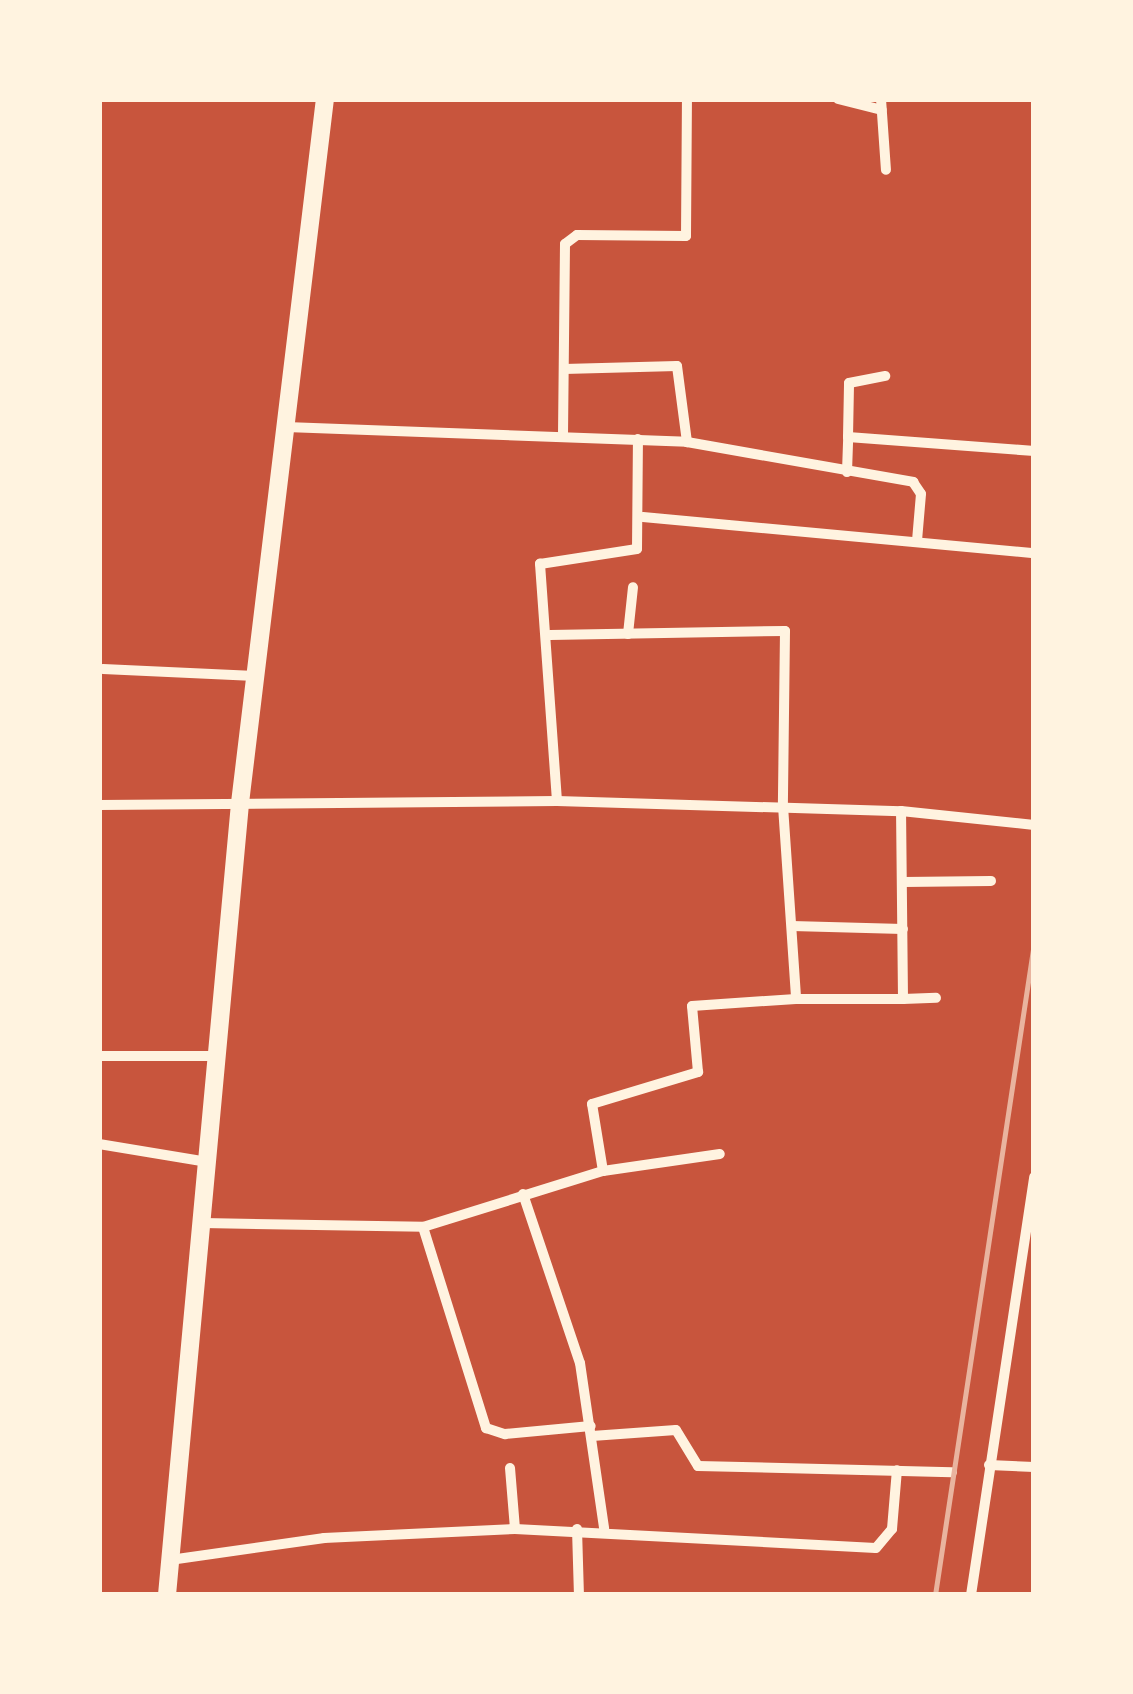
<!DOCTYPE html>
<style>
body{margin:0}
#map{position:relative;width:1133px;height:1694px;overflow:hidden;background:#c8553d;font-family:"Public Sans",sans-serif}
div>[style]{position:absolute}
.minor>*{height:10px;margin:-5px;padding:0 5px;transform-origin:5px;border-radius:5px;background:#fff3e0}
.trunk>*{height:18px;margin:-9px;padding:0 9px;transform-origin:9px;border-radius:9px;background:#fff3e0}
.rail>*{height:4.5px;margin:-2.25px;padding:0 2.25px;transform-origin:2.25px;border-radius:2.25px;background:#e9b49f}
span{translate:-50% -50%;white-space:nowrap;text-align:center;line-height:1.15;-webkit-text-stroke:10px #fff3e0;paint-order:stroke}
.frame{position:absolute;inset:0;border:102px solid #fff3e0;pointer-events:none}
</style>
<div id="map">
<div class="minor">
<i style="left:838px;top:99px;width:45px;rotate:14deg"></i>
<i style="left:881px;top:99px;width:71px;rotate:86deg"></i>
<i style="left:564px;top:369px;width:113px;rotate:-1.5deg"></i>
<i style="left:677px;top:366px;width:77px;rotate:82.5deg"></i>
<i style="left:286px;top:427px;width:401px;rotate:2.1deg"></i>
<i style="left:687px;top:442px;width:230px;rotate:10deg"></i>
<i style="left:913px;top:482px;width:14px;rotate:56deg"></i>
<i style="left:921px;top:494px;width:47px;rotate:94.9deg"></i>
<i style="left:563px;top:435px;width:191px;rotate:-89.4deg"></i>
<i style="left:565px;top:244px;width:15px;rotate:-37deg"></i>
<i style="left:577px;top:235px;width:109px;rotate:0.5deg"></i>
<i style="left:686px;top:236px;width:137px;rotate:-89.6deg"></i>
<i style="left:848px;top:437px;width:54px;rotate:-88.9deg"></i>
<i style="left:849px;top:383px;width:37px;rotate:-11deg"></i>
<i style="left:847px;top:472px;width:35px;rotate:-88deg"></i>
<i style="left:848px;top:437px;width:187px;rotate:4.3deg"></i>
<i style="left:643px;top:517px;width:393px;rotate:5.3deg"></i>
<i style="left:628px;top:634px;width:47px;rotate:-83.9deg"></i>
<i style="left:550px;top:635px;width:235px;rotate:-1deg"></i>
<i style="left:785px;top:631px;width:175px;rotate:90.7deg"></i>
<i style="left:783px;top:806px;width:193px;rotate:86.1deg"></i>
<i style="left:796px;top:999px;width:107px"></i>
<i style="left:903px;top:999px;width:188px;rotate:-90.6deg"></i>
<i style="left:103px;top:669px;width:152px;rotate:2.6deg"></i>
<i style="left:557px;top:801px;width:238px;rotate:-94.1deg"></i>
<i style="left:540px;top:564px;width:98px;rotate:-8.8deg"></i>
<i style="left:637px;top:549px;width:110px;rotate:-89.5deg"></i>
<i style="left:99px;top:805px;width:458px;rotate:-0.5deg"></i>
<i style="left:557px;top:801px;width:344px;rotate:1.7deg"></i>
<i style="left:901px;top:811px;width:134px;rotate:6deg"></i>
<i style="left:904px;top:882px;width:87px;rotate:-0.7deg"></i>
<i style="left:792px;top:926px;width:111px;rotate:1.5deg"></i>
<i style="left:903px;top:999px;width:33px;rotate:-2deg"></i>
<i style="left:99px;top:1056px;width:119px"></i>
<i style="left:99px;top:1144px;width:110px;rotate:9.4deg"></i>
<i style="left:603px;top:1171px;width:68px;rotate:-99.3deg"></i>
<i style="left:592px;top:1104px;width:111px;rotate:-16.8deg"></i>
<i style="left:698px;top:1072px;width:66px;rotate:-95.2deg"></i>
<i style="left:692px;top:1006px;width:104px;rotate:-3.9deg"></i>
<i style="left:523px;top:1194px;width:178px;rotate:71.4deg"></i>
<i style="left:580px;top:1363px;width:167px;rotate:81.7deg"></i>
<i style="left:203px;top:1223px;width:220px;rotate:1deg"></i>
<i style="left:423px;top:1227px;width:211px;rotate:72.6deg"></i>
<i style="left:486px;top:1428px;width:20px;rotate:18deg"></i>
<i style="left:505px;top:1434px;width:86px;rotate:-5.3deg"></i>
<i style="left:423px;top:1227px;width:189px;rotate:-17.3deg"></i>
<i style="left:603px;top:1171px;width:118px;rotate:-8.3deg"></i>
<i style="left:592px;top:1436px;width:84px;rotate:-4.1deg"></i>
<i style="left:676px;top:1430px;width:42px;rotate:58.6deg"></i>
<i style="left:698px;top:1466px;width:254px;rotate:1.4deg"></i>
<i style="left:989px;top:1465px;width:45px;rotate:2.5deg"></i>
<i style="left:510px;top:1468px;width:61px;rotate:85.3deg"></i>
<i style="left:577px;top:1529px;width:66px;rotate:88.3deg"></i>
<i style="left:170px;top:1560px;width:156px;rotate:-8.1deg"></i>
<i style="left:324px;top:1538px;width:191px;rotate:-2.7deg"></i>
<i style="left:515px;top:1529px;width:361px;rotate:3deg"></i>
<i style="left:876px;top:1548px;width:25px;rotate:-50deg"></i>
<i style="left:892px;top:1529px;width:59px;rotate:-85.2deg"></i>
<i style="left:971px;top:1595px;width:423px;rotate:-81.4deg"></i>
</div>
<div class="trunk">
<i style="left:167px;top:1595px;width:795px;rotate:-84.73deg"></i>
<i style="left:240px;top:803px;width:709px;rotate:-83.12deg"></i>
</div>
<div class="rail">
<i style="left:935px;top:1595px;width:659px;rotate:-81.37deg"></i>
</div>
<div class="frame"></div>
</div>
